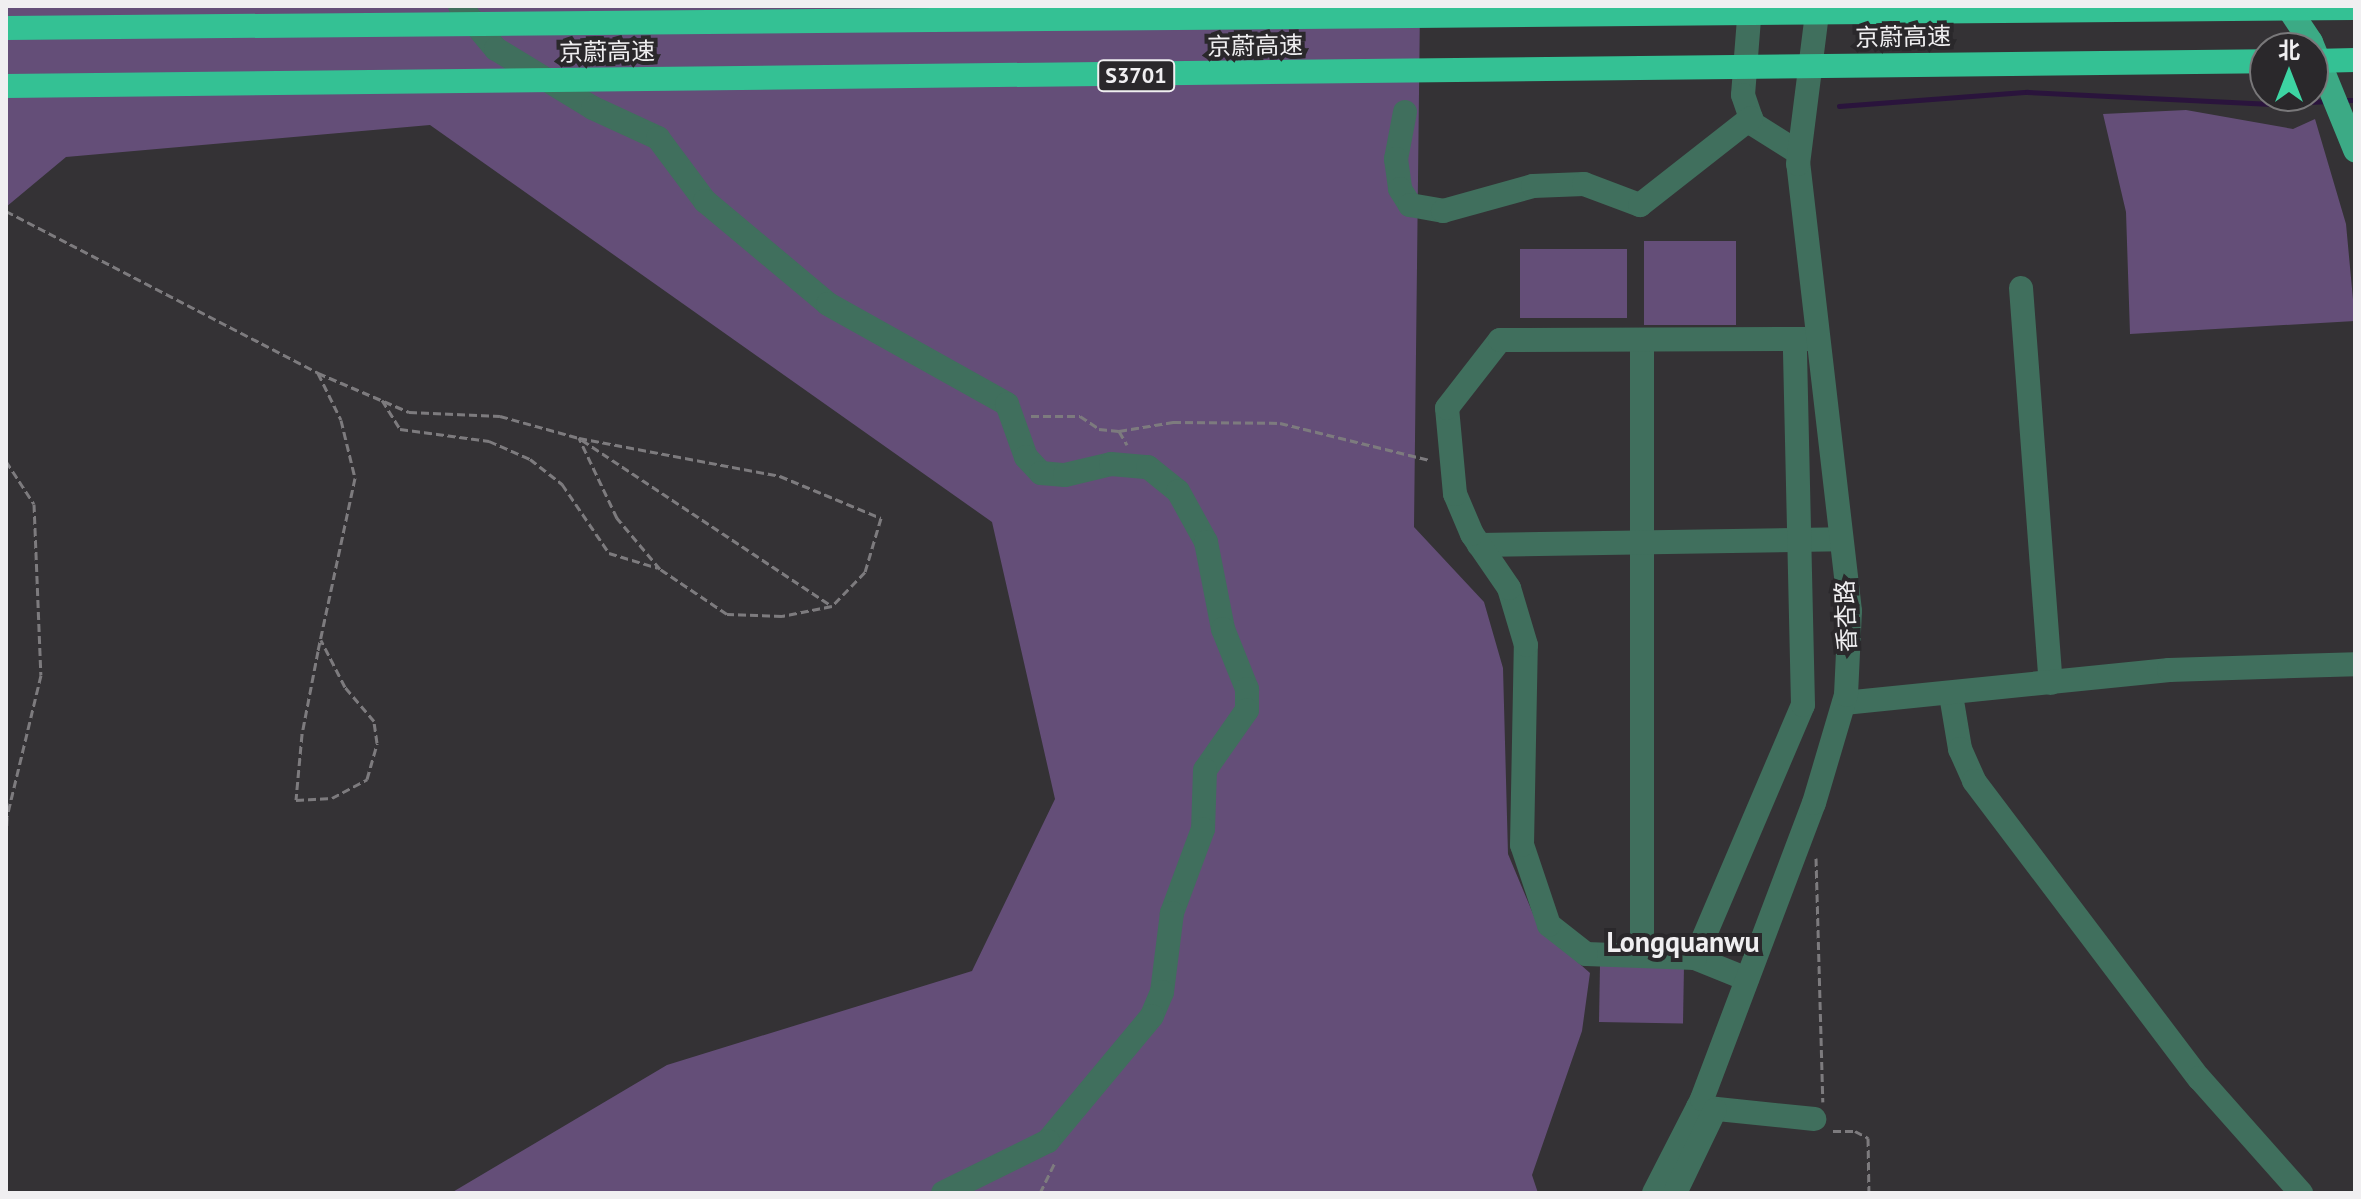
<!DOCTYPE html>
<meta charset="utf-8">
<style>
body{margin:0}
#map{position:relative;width:2361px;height:1199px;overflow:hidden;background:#343235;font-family:"PT Sans","Noto Sans SC",sans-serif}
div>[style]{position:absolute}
.green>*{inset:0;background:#644e78;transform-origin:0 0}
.stream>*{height:5px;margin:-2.5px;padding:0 2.5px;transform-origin:2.5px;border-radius:2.5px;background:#2a143c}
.path>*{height:3px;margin-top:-1.5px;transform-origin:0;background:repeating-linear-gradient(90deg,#7d7b7e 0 8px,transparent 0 12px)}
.minor>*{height:24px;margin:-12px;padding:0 12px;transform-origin:12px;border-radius:12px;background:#406f5d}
.major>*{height:24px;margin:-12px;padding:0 12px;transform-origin:12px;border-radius:12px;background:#3caa85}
.highway-bridge>*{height:24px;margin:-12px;padding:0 12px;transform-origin:12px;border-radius:12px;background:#34c194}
span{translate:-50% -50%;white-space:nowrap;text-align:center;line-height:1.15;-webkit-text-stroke:8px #2a282b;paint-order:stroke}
.shield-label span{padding:2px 6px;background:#2a282b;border:2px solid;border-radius:6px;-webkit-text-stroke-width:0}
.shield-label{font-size:22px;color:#f0eff1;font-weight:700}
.street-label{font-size:24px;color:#f0eff1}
.quarter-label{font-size:28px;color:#f0eff1;font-weight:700}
.frame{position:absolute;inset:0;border:8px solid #f0eff1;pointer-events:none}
.north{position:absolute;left:2249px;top:32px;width:80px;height:80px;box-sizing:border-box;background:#2a282b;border:2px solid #79787a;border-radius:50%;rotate:0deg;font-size:22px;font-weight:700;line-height:32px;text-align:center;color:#f0eff1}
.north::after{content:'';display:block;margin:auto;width:28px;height:36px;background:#3dd4a3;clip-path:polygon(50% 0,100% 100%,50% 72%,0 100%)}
</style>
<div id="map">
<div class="green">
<i style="clip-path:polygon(6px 6px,1420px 6px,1414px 527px,1484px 602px,1503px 668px,1508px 854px,1539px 928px,1590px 973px,1582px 1031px,1532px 1175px,1538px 1193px,451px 1193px,667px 1065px,972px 971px,1055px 799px,992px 522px,430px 125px,66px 157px,6px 207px)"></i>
<i style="clip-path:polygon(2186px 110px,2293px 129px,2315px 119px,2346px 224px,2355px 321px,2130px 334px,2126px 212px,2103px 114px)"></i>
<i style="left:1644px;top:241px;width:92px;height:84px"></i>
<i style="left:1520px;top:249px;width:107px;height:69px"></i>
<i style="left:1600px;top:965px;width:84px;height:57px;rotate:1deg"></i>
</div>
<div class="stream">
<i style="left:2343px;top:100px;width:12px"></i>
<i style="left:1839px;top:106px;width:189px;rotate:-4.3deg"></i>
<i style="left:2027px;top:92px;width:245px;rotate:2.8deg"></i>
<i style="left:2272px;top:104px;width:57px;rotate:-3deg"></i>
</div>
<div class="path">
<i style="left:6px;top:211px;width:352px;rotate:27.4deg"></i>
<i style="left:318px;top:373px;width:99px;rotate:23.2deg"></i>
<i style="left:409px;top:412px;width:91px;rotate:2.5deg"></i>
<i style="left:500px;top:416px;width:82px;rotate:15.6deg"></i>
<i style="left:579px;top:438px;width:205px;rotate:10.7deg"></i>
<i style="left:780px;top:476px;width:109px;rotate:22.6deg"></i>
<i style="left:881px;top:518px;width:56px;rotate:106.5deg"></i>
<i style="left:865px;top:572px;width:47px;rotate:134.1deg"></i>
<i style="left:832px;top:606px;width:51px;rotate:168.7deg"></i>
<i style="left:782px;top:616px;width:55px;rotate:-177.9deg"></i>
<i style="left:727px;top:614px;width:81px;rotate:-146.1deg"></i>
<i style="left:660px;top:569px;width:67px;rotate:-130.1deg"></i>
<i style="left:617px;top:518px;width:89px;rotate:-115.4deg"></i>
<i style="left:318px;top:373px;width:52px;rotate:63.9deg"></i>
<i style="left:341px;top:420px;width:60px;rotate:76.4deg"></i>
<i style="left:355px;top:478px;width:177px;rotate:102.1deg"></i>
<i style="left:318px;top:651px;width:85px;rotate:100.9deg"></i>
<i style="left:302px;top:734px;width:66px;rotate:95.2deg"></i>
<i style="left:296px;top:800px;width:36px;rotate:-3deg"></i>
<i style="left:332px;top:798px;width:40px;rotate:-28deg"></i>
<i style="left:367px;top:779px;width:37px;rotate:-74deg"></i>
<i style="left:377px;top:743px;width:22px;rotate:-98deg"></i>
<i style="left:374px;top:721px;width:45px;rotate:-130.5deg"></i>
<i style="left:345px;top:687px;width:53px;rotate:-117.1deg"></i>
<i style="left:382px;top:400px;width:34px;rotate:58deg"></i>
<i style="left:400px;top:429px;width:90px;rotate:7.7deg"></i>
<i style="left:489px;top:441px;width:45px;rotate:23.7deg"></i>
<i style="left:530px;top:459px;width:41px;rotate:38deg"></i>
<i style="left:562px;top:484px;width:83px;rotate:55.7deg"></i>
<i style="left:609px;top:553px;width:51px;rotate:17deg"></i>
<i style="left:1031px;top:416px;width:49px"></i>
<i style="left:1080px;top:416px;width:23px;rotate:34deg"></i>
<i style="left:1099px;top:429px;width:20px;rotate:6deg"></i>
<i style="left:1119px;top:431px;width:55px;rotate:-9.5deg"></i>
<i style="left:1173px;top:422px;width:107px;rotate:0.5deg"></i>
<i style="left:1280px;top:423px;width:154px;rotate:13.9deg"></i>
<i style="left:1119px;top:431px;width:16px;rotate:60deg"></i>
<i style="left:582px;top:440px;width:300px;rotate:33.6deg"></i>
<i style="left:6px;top:461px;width:51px;rotate:56.9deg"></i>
<i style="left:34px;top:504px;width:171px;rotate:87.7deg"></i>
<i style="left:41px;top:675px;width:146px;rotate:103.5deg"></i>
<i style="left:7px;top:817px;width:38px;rotate:92deg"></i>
<i style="left:1816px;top:858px;width:244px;rotate:88.4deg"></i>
<i style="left:1833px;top:1131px;width:22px"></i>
<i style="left:1855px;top:1131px;width:15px;rotate:28deg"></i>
<i style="left:1868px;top:1138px;width:55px;rotate:89deg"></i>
<i style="left:1040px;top:1193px;width:34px;rotate:-64deg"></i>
</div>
<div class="minor">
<i style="left:460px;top:6px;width:56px;rotate:50.1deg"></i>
<i style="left:496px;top:49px;width:114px;rotate:31.3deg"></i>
<i style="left:593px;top:108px;width:72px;rotate:24.8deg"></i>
<i style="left:658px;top:138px;width:79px;rotate:53.3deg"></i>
<i style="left:705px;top:201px;width:160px;rotate:39.9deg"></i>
<i style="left:828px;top:304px;width:205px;rotate:29.2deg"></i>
<i style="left:1007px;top:404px;width:56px;rotate:70.3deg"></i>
<i style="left:1026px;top:457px;width:22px;rotate:47deg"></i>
<i style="left:1041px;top:473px;width:24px;rotate:5deg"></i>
<i style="left:1065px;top:475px;width:47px;rotate:-13.4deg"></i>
<i style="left:1111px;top:464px;width:37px;rotate:5deg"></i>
<i style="left:1148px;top:467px;width:38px;rotate:39deg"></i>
<i style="left:1178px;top:491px;width:58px;rotate:61.2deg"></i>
<i style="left:1206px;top:542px;width:89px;rotate:78.9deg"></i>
<i style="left:1223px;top:629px;width:65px;rotate:68.2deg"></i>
<i style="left:1247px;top:689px;width:21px;rotate:90deg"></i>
<i style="left:1247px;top:710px;width:73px;rotate:125deg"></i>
<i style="left:1205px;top:770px;width:59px;rotate:91.9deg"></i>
<i style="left:1203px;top:829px;width:90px;rotate:110.3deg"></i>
<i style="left:1172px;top:913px;width:80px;rotate:97.2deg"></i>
<i style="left:1162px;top:992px;width:26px;rotate:113deg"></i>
<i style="left:1152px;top:1016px;width:163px;rotate:129.8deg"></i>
<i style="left:1048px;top:1141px;width:117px;rotate:153.7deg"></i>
<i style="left:1750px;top:6px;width:89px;rotate:94.5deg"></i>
<i style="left:1743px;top:95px;width:31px;rotate:71deg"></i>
<i style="left:1753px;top:124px;width:54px;rotate:32.2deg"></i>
<i style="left:1405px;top:112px;width:48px;rotate:100.8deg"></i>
<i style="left:1396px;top:159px;width:30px;rotate:82deg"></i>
<i style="left:1400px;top:189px;width:19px;rotate:58deg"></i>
<i style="left:1410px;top:205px;width:34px;rotate:10deg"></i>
<i style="left:1443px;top:211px;width:93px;rotate:-15.5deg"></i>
<i style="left:1533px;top:186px;width:51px;rotate:-2.2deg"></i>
<i style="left:1584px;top:184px;width:60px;rotate:20.6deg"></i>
<i style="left:1640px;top:205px;width:141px;rotate:-38.1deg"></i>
<i style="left:2021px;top:288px;width:396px;rotate:85.7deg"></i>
<i style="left:1642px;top:340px;width:616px;rotate:90deg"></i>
<i style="left:1479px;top:545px;width:362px;rotate:-0.9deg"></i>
<i style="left:1951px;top:695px;width:55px;rotate:80.5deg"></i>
<i style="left:1960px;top:749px;width:35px;rotate:66deg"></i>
<i style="left:1974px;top:781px;width:373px;rotate:52.9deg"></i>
<i style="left:2199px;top:1078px;width:154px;rotate:48.4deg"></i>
<i style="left:1844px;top:703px;width:327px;rotate:-5.8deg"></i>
<i style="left:2169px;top:670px;width:186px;rotate:-1.8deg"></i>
<i style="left:1695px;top:958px;width:275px;rotate:-66.9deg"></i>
<i style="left:1803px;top:705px;width:366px;rotate:-91.3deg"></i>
<i style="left:1747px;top:979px;width:56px;rotate:-158deg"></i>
<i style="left:1695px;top:958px;width:109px;rotate:-177.9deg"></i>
<i style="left:1586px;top:954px;width:47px;rotate:-141.9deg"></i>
<i style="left:1549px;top:925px;width:84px;rotate:-108.6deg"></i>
<i style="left:1522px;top:845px;width:200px;rotate:-88.9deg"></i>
<i style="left:1526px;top:645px;width:59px;rotate:-106.6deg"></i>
<i style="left:1509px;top:588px;width:65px;rotate:-124.4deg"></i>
<i style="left:1472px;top:534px;width:43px;rotate:-113deg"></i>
<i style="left:1455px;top:494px;width:86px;rotate:-95.3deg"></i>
<i style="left:1447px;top:408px;width:86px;rotate:-52.1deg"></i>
<i style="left:1500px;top:340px;width:318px;rotate:-0.2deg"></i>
<i style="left:1698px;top:1107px;width:117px;rotate:5.9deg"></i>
<i style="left:1654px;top:1193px;width:106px;rotate:-62.9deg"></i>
<i style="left:1702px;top:1099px;width:316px;rotate:-69.3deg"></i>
<i style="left:1814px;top:803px;width:113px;rotate:-73.5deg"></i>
<i style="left:1846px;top:695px;width:84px;rotate:-87.3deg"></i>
<i style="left:1850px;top:611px;width:450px;rotate:-96.6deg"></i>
<i style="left:1798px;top:164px;width:159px;rotate:-82.8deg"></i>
<i style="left:1675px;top:1193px;width:92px;rotate:-64.3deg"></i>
</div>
<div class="major">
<i style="left:2287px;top:6px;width:43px;rotate:56.3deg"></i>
<i style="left:2311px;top:42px;width:117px;rotate:67.8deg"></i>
</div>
<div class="highway-bridge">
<i style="left:6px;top:28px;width:2349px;rotate:-0.49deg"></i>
<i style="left:2313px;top:61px;width:42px;rotate:-1.4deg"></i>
<i style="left:6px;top:86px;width:2259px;rotate:-0.63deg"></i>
</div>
<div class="shield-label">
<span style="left:1136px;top:76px">S3701</span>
</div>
<div class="street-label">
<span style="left:1903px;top:37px;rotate:-1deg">京蔚高速</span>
<span style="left:1255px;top:46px;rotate:-1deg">京蔚高速</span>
<span style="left:607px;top:52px;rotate:-1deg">京蔚高速</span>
<span style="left:1846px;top:616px;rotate:-92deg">香杏路</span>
</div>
<div class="quarter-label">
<span style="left:1683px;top:942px">Longquanwu</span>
</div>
<div class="frame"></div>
<div class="north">北</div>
</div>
